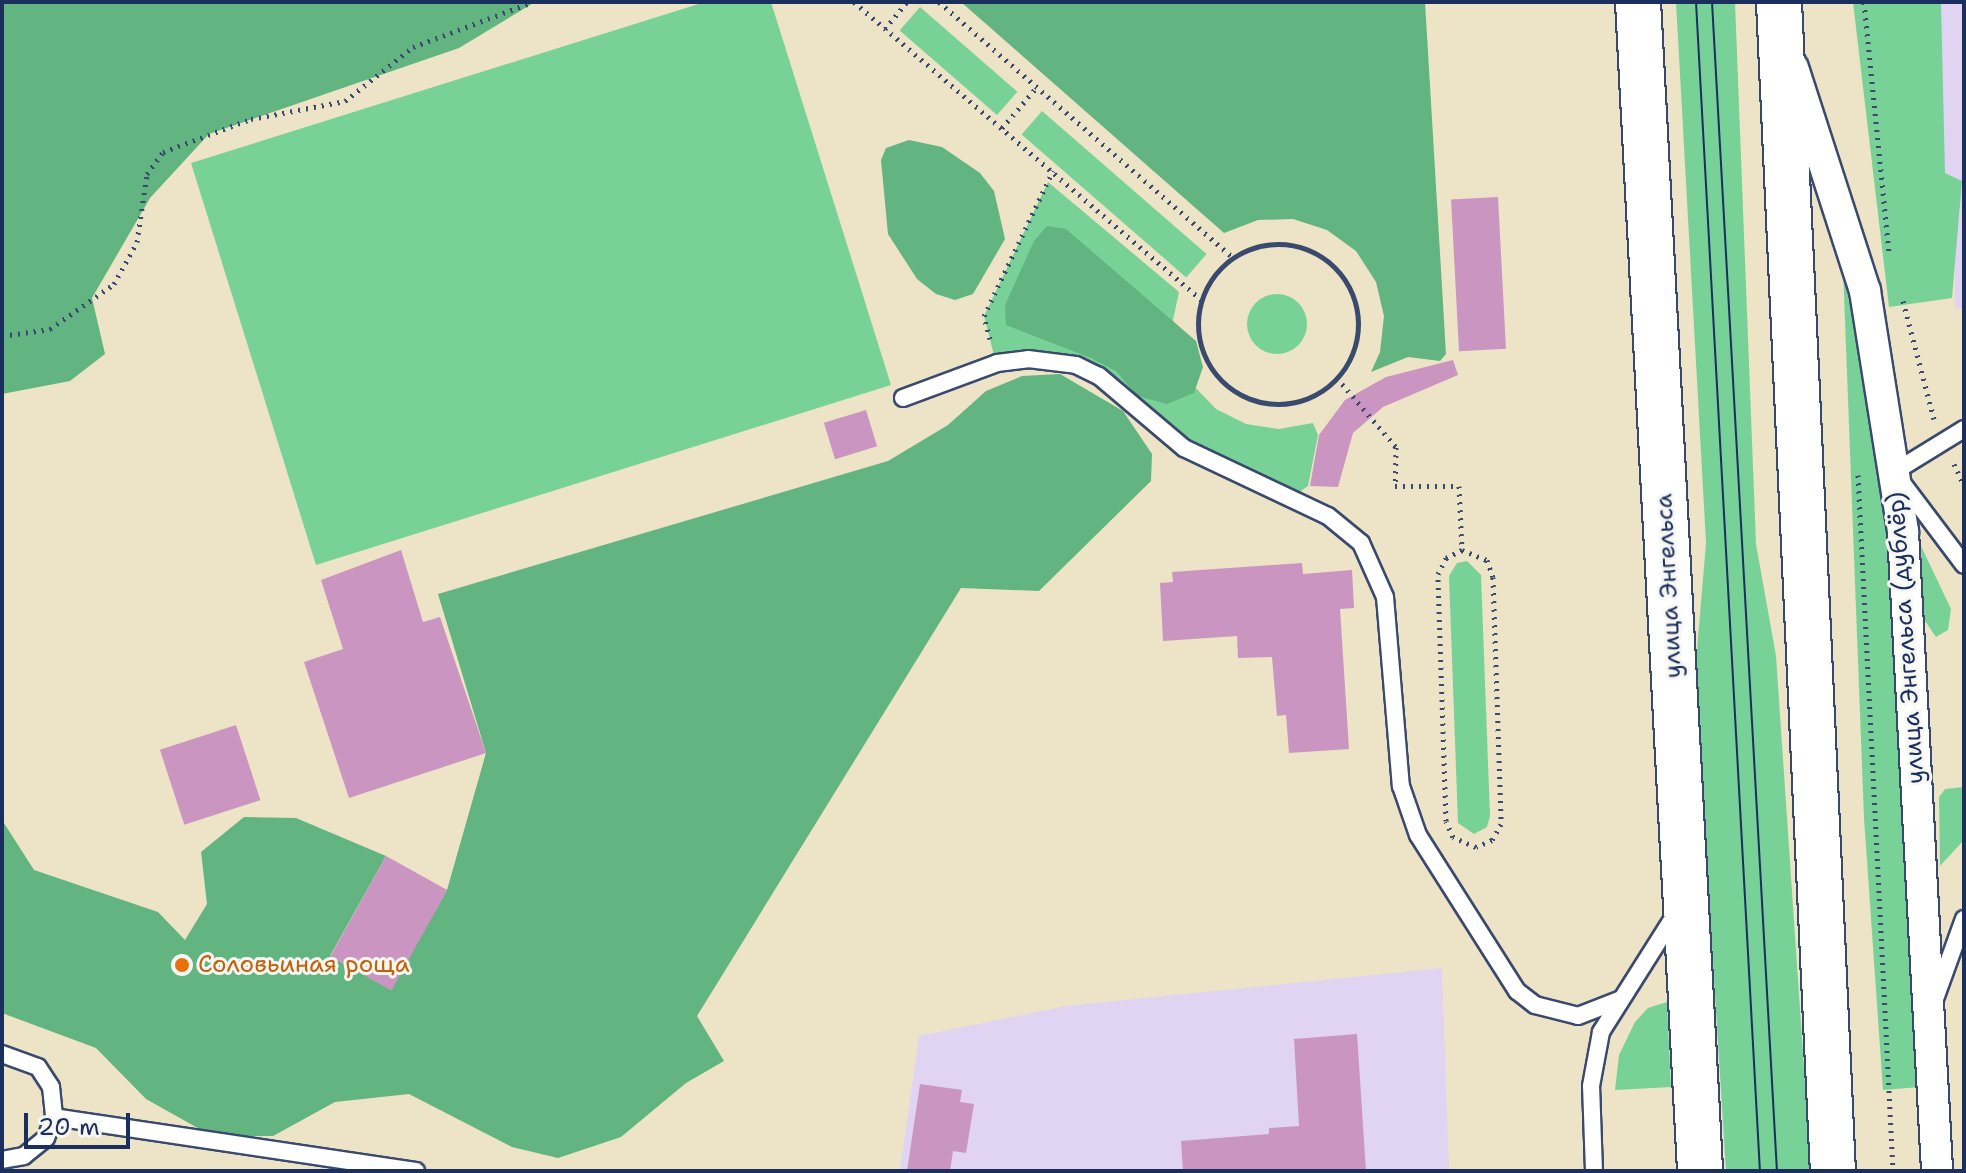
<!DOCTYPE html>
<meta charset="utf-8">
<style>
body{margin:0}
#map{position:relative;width:1966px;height:1173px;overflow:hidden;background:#ede3c6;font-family:"Shantell Sans",sans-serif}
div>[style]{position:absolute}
.built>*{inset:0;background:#e1d4f3}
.green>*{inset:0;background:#78d298;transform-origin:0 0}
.round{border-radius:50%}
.forest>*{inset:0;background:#62b480}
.building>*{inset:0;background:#ca95c0;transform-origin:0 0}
.path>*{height:5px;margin-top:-2.5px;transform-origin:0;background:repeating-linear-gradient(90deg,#3a4a6e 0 2px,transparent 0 8px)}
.path>.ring{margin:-2.5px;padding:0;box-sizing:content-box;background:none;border:5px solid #3a4a6e;border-radius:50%}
.roads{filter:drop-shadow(2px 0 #3a4a6e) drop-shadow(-2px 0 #3a4a6e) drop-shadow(0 2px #3a4a6e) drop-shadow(0 -2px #3a4a6e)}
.service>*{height:16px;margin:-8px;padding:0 8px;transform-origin:8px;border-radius:8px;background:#fff}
.minor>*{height:30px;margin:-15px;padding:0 15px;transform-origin:15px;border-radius:15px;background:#fff}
.primary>*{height:44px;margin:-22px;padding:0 22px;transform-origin:22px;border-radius:22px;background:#fff}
.tram>*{height:2px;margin:-1px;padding:0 1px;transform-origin:1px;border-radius:1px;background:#1b2f5e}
.dots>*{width:22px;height:22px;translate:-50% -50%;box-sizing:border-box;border:4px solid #f6f6f2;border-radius:50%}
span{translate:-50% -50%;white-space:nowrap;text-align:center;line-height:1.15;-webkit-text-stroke:6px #f6f6f2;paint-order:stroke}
.street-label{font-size:24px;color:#1b2f5e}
.food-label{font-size:24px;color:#c56008}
.left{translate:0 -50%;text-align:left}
.frame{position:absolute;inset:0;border:4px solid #1b2f5e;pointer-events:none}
.scale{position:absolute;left:24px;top:1113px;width:106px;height:36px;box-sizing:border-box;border:4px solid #1b2f5e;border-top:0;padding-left:10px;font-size:24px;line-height:28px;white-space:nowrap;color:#1b2f5e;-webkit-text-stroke:6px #f6f6f2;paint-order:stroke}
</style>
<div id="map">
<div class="built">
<i style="clip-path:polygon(1929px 2px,1964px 2px,1964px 308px,1955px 309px,1955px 184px,1938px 175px)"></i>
<i style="clip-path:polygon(1442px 968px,1449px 1171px,900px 1171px,919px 1036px,1066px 1006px)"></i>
</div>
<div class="green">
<i style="clip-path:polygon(705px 2px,771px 2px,891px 385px,316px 565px,191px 163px)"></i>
<i style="clip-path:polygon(1676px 2px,1735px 2px,1756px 544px,1776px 656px,1811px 1171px,1726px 1171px,1695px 674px,1706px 543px)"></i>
<i style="clip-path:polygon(1853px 2px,1941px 2px,1945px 173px,1962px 181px,1952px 298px,1889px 307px)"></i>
<i style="left:920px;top:7px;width:129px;height:31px;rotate:41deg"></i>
<i style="left:1042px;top:111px;width:218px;height:31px;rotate:41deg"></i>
<i style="clip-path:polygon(1048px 182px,1179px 292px,1173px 320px,1192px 384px,1216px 409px,1246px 424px,1279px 429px,1313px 423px,1318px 435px,1308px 486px,1292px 497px,1216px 467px,1099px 376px,996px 363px,984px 316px)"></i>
<i style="clip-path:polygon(1843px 268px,1865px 333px,1887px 493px,1920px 1087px,1883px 1090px,1864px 818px)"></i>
<i class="round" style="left:1247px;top:294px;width:60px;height:60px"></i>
<i style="clip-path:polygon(1921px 546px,1951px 609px,1948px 630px,1936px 637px,1923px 618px)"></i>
<i style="clip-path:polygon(1467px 561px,1481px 575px,1490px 816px,1487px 827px,1474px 834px,1458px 823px,1449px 576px,1457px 563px)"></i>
<i style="clip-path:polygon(1964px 787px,1964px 840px,1940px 866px,1939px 797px,1945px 789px)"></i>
<i style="clip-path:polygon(1667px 1002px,1671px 1087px,1615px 1090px,1619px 1055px,1635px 1022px,1648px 1008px)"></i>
</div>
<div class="forest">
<i style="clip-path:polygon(2px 2px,535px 2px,459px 48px,209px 134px,150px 198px,92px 298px,105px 354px,70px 381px,2px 394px)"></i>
<i style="clip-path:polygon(961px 2px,1425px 2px,1446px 354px,1440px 361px,1408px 357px,1371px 372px,1380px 352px,1384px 316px,1376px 282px,1356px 251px,1327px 230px,1293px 219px,1258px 220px,1224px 233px)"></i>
<i style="clip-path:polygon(909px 140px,942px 147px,980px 173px,994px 191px,1005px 239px,973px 294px,955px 300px,936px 294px,917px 279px,888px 234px,881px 160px,886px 148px)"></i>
<i style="clip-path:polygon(1047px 226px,1066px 229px,1196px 341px,1203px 367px,1194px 393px,1167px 404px,1137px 396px,1116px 371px,1091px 358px,1006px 325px,1005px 305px,1034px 241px)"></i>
<i style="clip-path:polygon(1060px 374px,1123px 411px,1152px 454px,1151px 481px,1039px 591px,961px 588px,697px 1016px,724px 1061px,686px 1083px,621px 1137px,558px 1158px,512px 1147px,409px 1094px,335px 1102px,273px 1136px,212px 1136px,146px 1099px,96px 1048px,2px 1013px,2px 820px,34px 870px,158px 912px,185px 940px,207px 904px,201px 852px,244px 817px,296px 818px,386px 856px,330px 956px,391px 989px,447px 890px,486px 753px,438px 594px,888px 461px,948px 425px,986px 391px,1022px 376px)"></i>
</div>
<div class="building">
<i style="left:1498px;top:197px;width:152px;height:47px;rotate:87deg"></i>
<i style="clip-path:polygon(1453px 360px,1458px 375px,1383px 407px,1353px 433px,1338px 487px,1310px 486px,1319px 435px,1345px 400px,1386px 377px)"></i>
<i style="left:866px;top:410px;width:38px;height:44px;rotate:73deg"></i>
<i style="clip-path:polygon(401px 550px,423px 622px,440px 617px,486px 753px,349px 798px,304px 662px,343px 649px,321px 580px)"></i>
<i style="clip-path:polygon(1302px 563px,1303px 574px,1352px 570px,1354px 608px,1340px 609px,1349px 749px,1289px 753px,1286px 715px,1277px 716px,1272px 657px,1238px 658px,1237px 636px,1163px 641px,1160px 583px,1173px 582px,1172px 572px)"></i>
<i style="left:236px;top:725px;width:79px;height:80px;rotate:72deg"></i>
<i style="left:386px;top:856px;width:70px;height:115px;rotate:29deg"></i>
<i style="clip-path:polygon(1357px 1034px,1366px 1171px,1183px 1171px,1181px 1141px,1269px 1134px,1269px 1128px,1299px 1126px,1294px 1039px)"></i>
<i style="clip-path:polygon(920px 1084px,962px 1090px,960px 1102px,974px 1104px,966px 1153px,953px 1151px,950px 1171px,907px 1171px)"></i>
</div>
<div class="path">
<i style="left:854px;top:2px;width:458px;rotate:40.6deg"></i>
<i style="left:939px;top:2px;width:391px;rotate:41deg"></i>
<i style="left:1864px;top:2px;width:251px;rotate:84.3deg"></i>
<i style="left:885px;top:29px;width:35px;rotate:-51deg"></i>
<i style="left:1002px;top:128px;width:54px;rotate:-49.5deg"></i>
<i class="ring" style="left:1198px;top:244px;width:155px;height:155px"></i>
<i style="left:1903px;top:301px;width:122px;rotate:75.3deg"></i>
<i style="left:2px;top:336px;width:49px;rotate:-8.3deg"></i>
<i style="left:50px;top:329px;width:78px;rotate:-35.1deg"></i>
<i style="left:114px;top:284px;width:48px;rotate:-61.3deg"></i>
<i style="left:137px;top:242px;width:69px;rotate:-81.6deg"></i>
<i style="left:147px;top:174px;width:27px;rotate:-54deg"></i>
<i style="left:163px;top:152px;width:94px;rotate:-20.6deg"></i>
<i style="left:251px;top:119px;width:96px;rotate:-10.8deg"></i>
<i style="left:345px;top:101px;width:87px;rotate:-38.5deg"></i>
<i style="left:413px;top:47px;width:128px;rotate:-20.6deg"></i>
<i style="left:990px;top:339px;width:24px;rotate:-105deg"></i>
<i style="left:984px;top:316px;width:161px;rotate:-64.6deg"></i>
<i style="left:1337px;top:378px;width:91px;rotate:49.5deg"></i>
<i style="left:1396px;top:447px;width:39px;rotate:91deg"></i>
<i style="left:1395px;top:486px;width:64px"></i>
<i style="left:1459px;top:486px;width:64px;rotate:87.3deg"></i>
<i style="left:1954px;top:464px;width:23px;rotate:65deg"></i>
<i style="left:1858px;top:475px;width:697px;rotate:87.12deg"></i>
<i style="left:1462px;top:550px;width:27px;rotate:22deg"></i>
<i style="left:1487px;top:560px;width:18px;rotate:71deg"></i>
<i style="left:1493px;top:577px;width:247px;rotate:88.1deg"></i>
<i style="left:1501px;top:824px;width:18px;rotate:119deg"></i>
<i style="left:1492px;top:840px;width:17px;rotate:156deg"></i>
<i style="left:1476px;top:847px;width:25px;rotate:-157deg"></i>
<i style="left:1453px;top:837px;width:17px;rotate:-114deg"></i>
<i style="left:1446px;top:821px;width:247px;rotate:-91.9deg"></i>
<i style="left:1438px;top:574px;width:18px;rotate:-63deg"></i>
<i style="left:1446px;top:558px;width:18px;rotate:-27deg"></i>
</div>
<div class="roads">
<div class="service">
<i style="left:903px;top:398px;width:100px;rotate:-20.4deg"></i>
<i style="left:997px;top:363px;width:31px;rotate:-7deg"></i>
<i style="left:1028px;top:359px;width:48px;rotate:7.1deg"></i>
<i style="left:1076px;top:365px;width:25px;rotate:26deg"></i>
<i style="left:1099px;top:376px;width:111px;rotate:40.3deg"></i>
<i style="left:1184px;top:448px;width:159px;rotate:25.3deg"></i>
<i style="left:1328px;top:516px;width:43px;rotate:39.3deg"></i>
<i style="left:1361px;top:543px;width:59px;rotate:66deg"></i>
<i style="left:1385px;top:597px;width:190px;rotate:85.2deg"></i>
<i style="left:1401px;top:786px;width:52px;rotate:70.9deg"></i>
<i style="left:1418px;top:835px;width:185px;rotate:57.6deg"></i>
<i style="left:1517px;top:991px;width:23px;rotate:38deg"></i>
<i style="left:1535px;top:1005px;width:44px;rotate:14.3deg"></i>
<i style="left:1578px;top:1016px;width:44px;rotate:-21.3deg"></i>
<i style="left:1964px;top:429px;width:82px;rotate:148.4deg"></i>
<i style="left:1894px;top:472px;width:116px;rotate:53deg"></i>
<i style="left:1935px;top:999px;width:85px;rotate:-70.1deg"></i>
<i style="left:2px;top:1054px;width:38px;rotate:20deg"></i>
<i style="left:38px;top:1067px;width:24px;rotate:57deg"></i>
<i style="left:51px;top:1087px;width:30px;rotate:84deg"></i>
<i style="left:54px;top:1117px;width:22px;rotate:111deg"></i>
<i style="left:46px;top:1138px;width:28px;rotate:141deg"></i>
<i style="left:24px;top:1156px;width:22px;rotate:170deg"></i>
<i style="left:54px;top:1117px;width:366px;rotate:8.5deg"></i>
<i style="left:1594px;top:1171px;width:85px;rotate:-92deg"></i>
<i style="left:1591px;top:1086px;width:55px;rotate:-79.5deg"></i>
<i style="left:1601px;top:1032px;width:138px;rotate:-57.7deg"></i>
</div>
<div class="minor">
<i style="left:1793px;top:68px;width:234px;rotate:72.1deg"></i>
<i style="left:1865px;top:291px;width:244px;rotate:81deg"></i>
<i style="left:1903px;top:532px;width:640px;rotate:86.95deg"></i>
</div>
<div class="primary">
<i style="left:1638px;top:2px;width:1171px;rotate:86.96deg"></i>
<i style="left:1779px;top:2px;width:1170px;rotate:87.36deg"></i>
</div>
</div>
<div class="tram">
<i style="left:1696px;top:2px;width:1171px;rotate:86.87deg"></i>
<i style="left:1712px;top:2px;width:1171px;rotate:86.82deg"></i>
</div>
<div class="dots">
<i style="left:182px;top:965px;background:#e8710a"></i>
</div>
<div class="street-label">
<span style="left:1669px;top:586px;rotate:-93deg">улица Энгельса</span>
<span style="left:1906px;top:638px;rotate:-94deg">улица Энгельса (дублёр)</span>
</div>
<div class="food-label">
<span class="left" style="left:198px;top:965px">Соловьиная роща</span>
</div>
<div class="frame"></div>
<div class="scale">20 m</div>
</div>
